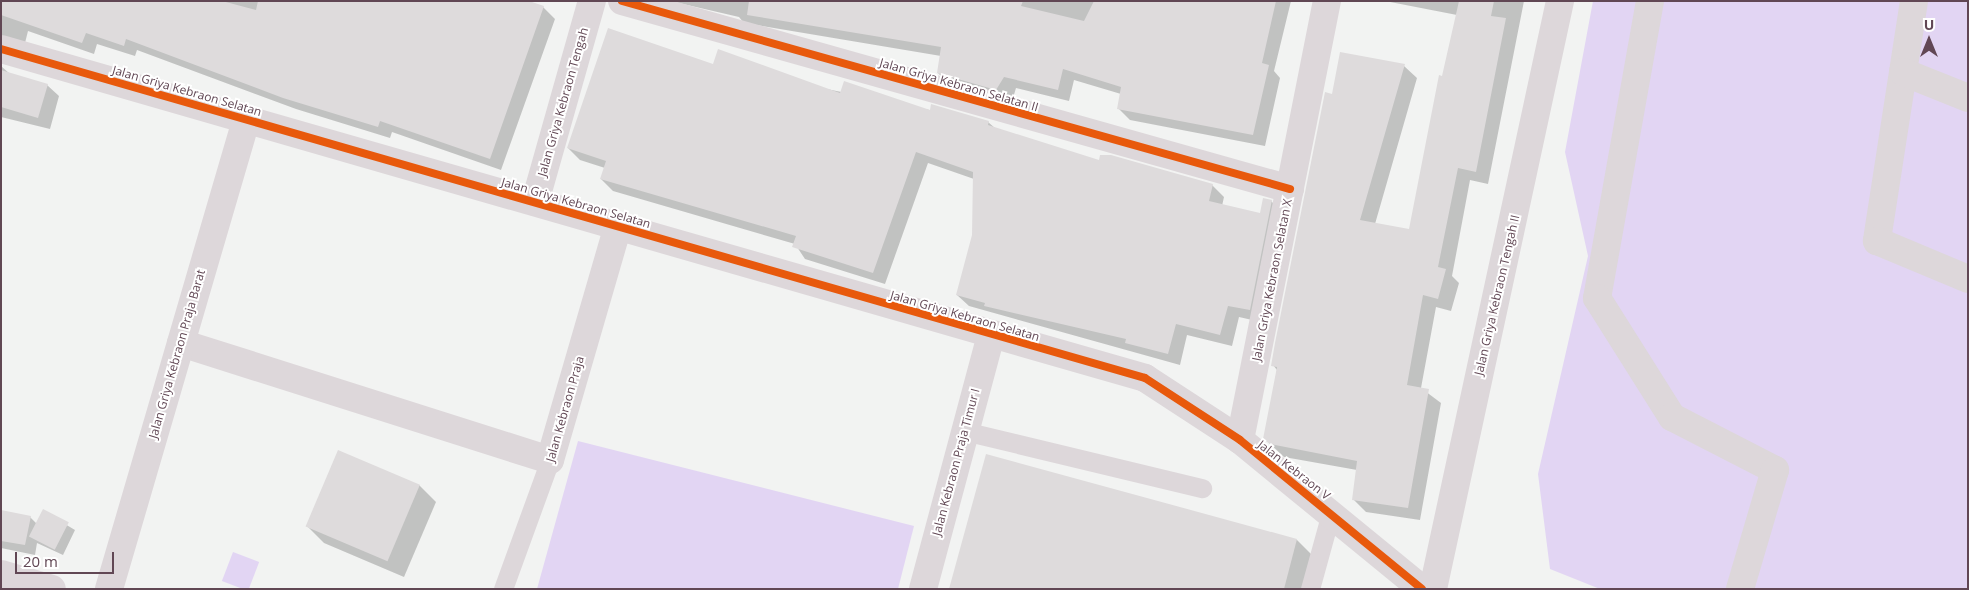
<!DOCTYPE html>
<style>
body{margin:0}
#map{position:relative;width:1969px;height:590px;overflow:hidden;background:#f2f3f2;font-family:"Open Sans",sans-serif}
div>[style]{position:absolute}
.green>*{inset:0;background:#e2d5f3;transform-origin:0 0}
.shadow>*{inset:0;background:#0003}
.building>*{inset:0;background:#dedbdc;transform-origin:0 0}
.service>*{height:19px;margin:-9.5px;padding:0 9.5px;transform-origin:9.5px;border-radius:9.5px;background:#ddd7da}
.minor>*{height:28px;margin:-14px;padding:0 14px;transform-origin:14px;border-radius:14px;background:#ddd7da}
.cycleway>*{height:8px;margin:-4px;padding:0 4px;transform-origin:4px;border-radius:4px;background:#e8590c}
span{translate:-50% -50%;white-space:nowrap;text-align:center;line-height:1.15;-webkit-text-stroke:4px #fff;paint-order:stroke}
.street-label{font-size:12px;color:#614754}
.frame{position:absolute;inset:0;border:2px solid #614754;pointer-events:none}
.north{position:absolute;left:1904px;top:15px;width:50px;height:50px;-webkit-text-stroke:4px #fff;paint-order:stroke;rotate:0deg;font-size:14px;font-weight:700;line-height:20px;text-align:center;color:#614754}
.north::after{content:'';display:block;margin:auto;width:18px;height:22px;background:#614754;clip-path:polygon(50% 0,100% 100%,50% 72%,0 100%)}
.scale{position:absolute;left:15px;top:552px;width:99px;height:22px;box-sizing:border-box;border:2px solid #614754;border-top:0;padding-left:6px;font-size:15px;line-height:18px;white-space:nowrap;color:#614754;-webkit-text-stroke:4px #fff;paint-order:stroke}
</style>
<div id="map">
<div class="green">
<i style="clip-path:polygon(1593px 1px,1968px 1px,1968px 589px,1600px 589px,1550px 569px,1538px 474px,1588px 256px,1565px 152px)"></i>
<i style="clip-path:polygon(578px 441px,914px 526px,898px 589px,537px 589px)"></i>
<i style="left:233px;top:552px;width:28px;height:31px;rotate:21deg"></i>
</div>
<div class="shadow">
<i style="clip-path:polygon(1px 1px,525px 1px,543px 7px,555px 19px,501px 170px,392px 132px,390px 138px,296px 109px,137px 50px,135px 56px,97px 44px,94px 54px,28px 31px,24px 47px,1px 52px)"></i>
<i style="clip-path:polygon(670px 1px,1291px 1px,1274px 71px,1280px 78px,1265px 146px,1130px 120px,1118px 108px,1121px 94px,1074px 80px,1069px 101px,1016px 88px,1013px 98px,950px 85px,938px 73px,941px 56px,744px 23px,739px 17px)"></i>
<i style="clip-path:polygon(1385px 1px,1524px 1px,1488px 184px,1470px 180px,1452px 276px,1459px 283px,1451px 311px,1436px 307px,1421px 388px,1441px 403px,1420px 520px,1366px 512px,1353px 499px,1357px 470px,1284px 457px,1265px 439px,1277px 370px,1273px 365px,1333px 95px,1404px 66px,1417px 78px,1375px 224px,1410px 231px,1457px 15px)"></i>
<i style="clip-path:polygon(1px 66px,10px 74px,47px 85px,59px 96px,50px 129px,1px 117px)"></i>
<i style="clip-path:polygon(714px 66px,988px 122px,996px 129px,1100px 162px,1212px 185px,1224px 197px,1222px 206px,1261px 215px,1271px 201px,1283px 213px,1261px 322px,1239px 317px,1232px 346px,1187px 335px,1180px 365px,969px 306px,957px 295px,974px 235px,974px 179px,928px 163px,885px 284px,805px 259px,795px 244px,613px 191px,601px 179px,605px 168px,580px 160px,568px 148px)"></i>
<i style="clip-path:polygon(987px 456px,1297px 540px,1313px 556px,1304px 589px,950px 589px)"></i>
<i style="clip-path:polygon(419px 485px,436px 502px,404px 577px,324px 543px,307px 526px)"></i>
<i style="clip-path:polygon(43px 511px,75px 530px,63px 555px,37px 543px,35px 555px,1px 548px,1px 513px,30px 517px,37px 524px)"></i>
</div>
<div class="building">
<i style="clip-path:polygon(1px 1px,222px 1px,256px 10px,258px 1px,529px 1px,544px 6px,490px 159px,380px 121px,378px 127px,283px 98px,126px 39px,124px 46px,86px 33px,82px 43px,1px 15px)"></i>
<i style="clip-path:polygon(749px 1px,1023px 1px,1021px 6px,1084px 21px,1094px 1px,1276px 1px,1262px 63px,1269px 65px,1253px 135px,1117px 109px,1121px 87px,1063px 69px,1058px 90px,1004px 77px,996px 90px,937px 73px,941px 47px,747px 15px)"></i>
<i style="clip-path:polygon(1459px 1px,1494px 1px,1491px 16px,1506px 18px,1476px 172px,1458px 168px,1438px 267px,1446px 269px,1438px 299px,1423px 295px,1407px 385px,1429px 389px,1408px 508px,1352px 500px,1357px 461px,1270px 444px,1263px 439px,1277px 367px,1271px 366px,1275px 343px,1325px 92px,1332px 94px,1340px 52px,1405px 64px,1360px 220px,1409px 229px,1439px 75px,1442px 76px)"></i>
<i style="clip-path:polygon(608px 28px,713px 64px,718px 49px,840px 93px,844px 81px,930px 110px,931px 104px,989px 121px,988px 125px,1099px 160px,1100px 155px,1111px 155px,1213px 184px,1209px 201px,1260px 213px,1263px 198px,1272px 200px,1250px 310px,1228px 306px,1220px 335px,1176px 324px,1168px 354px,1125px 343px,1126px 339px,984px 306px,985px 303px,956px 295px,972px 235px,973px 172px,916px 152px,873px 273px,792px 247px,796px 236px,600px 179px,606px 161px,567px 148px)"></i>
<i style="clip-path:polygon(1px 70px,48px 84px,38px 118px,1px 107px)"></i>
<i style="left:338px;top:450px;width:89px;height:83px;rotate:23deg"></i>
<i style="clip-path:polygon(986px 454px,1297px 539px,1284px 589px,949px 589px)"></i>
<i style="left:43px;top:509px;width:29px;height:31px;rotate:27deg"></i>
<i style="clip-path:polygon(1px 510px,31px 516px,25px 545px,1px 541px)"></i>
</div>
<div class="service">
<i style="left:964px;top:431px;width:245px;rotate:13.5deg"></i>
<i style="left:503px;top:589px;width:137px;rotate:-70deg"></i>
<i style="left:1310px;top:589px;width:79px;rotate:-74.6deg"></i>
</div>
<div class="minor">
<i style="left:622px;top:1px;width:694px;rotate:15.72deg"></i>
<i style="left:1650px;top:1px;width:302px;rotate:100.1deg"></i>
<i style="left:1597px;top:298px;width:141px;rotate:57.8deg"></i>
<i style="left:1672px;top:417px;width:116px;rotate:27.2deg"></i>
<i style="left:1775px;top:470px;width:124px;rotate:106.4deg"></i>
<i style="left:1914px;top:1px;width:243px;rotate:98.8deg"></i>
<i style="left:1877px;top:241px;width:99px;rotate:22.7deg"></i>
<i style="left:1px;top:49px;width:1190px;rotate:16.04deg"></i>
<i style="left:1145px;top:378px;width:113px;rotate:33.1deg"></i>
<i style="left:1240px;top:440px;width:235px;rotate:39.3deg"></i>
<i style="left:1903px;top:72px;width:70px;rotate:21.8deg"></i>
<i style="left:535px;top:202px;width:209px;rotate:-74.2deg"></i>
<i style="left:181px;top:343px;width:387px;rotate:17.6deg"></i>
<i style="left:550px;top:460px;width:244px;rotate:-73.8deg"></i>
<i style="left:1240px;top:440px;width:448px;rotate:-78.8deg"></i>
<i style="left:1px;top:574px;width:53px;rotate:16.4deg"></i>
<i style="left:109px;top:589px;width:489px;rotate:-73.7deg"></i>
<i style="left:923px;top:589px;width:262px;rotate:-75deg"></i>
<i style="left:1433px;top:589px;width:602px;rotate:-77.81deg"></i>
</div>
<div class="cycleway">
<i style="left:622px;top:1px;width:694px;rotate:15.72deg"></i>
<i style="left:1px;top:49px;width:1190px;rotate:16.04deg"></i>
<i style="left:1145px;top:378px;width:113px;rotate:33.1deg"></i>
<i style="left:1240px;top:440px;width:235px;rotate:39.3deg"></i>
</div>
<div class="street-label">
<span style="left:959px;top:85px;rotate:16deg">Jalan Griya Kebraon Selatan II</span>
<span style="left:187px;top:91px;rotate:16deg">Jalan Griya Kebraon Selatan</span>
<span style="left:563px;top:102px;rotate:-74deg">Jalan Griya Kebraon Tengah</span>
<span style="left:576px;top:203px;rotate:16deg">Jalan Griya Kebraon Selatan</span>
<span style="left:1272px;top:280px;rotate:-79deg">Jalan Griya Kebraon Selatan X</span>
<span style="left:1497px;top:295px;rotate:-77deg">Jalan Griya Kebraon Tengah II</span>
<span style="left:965px;top:316px;rotate:16deg">Jalan Griya Kebraon Selatan</span>
<span style="left:177px;top:354px;rotate:-74deg">Jalan Griya Kebraon Praja Barat</span>
<span style="left:565px;top:409px;rotate:-74deg">Jalan Kebraon Praja</span>
<span style="left:956px;top:462px;rotate:-75deg">Jalan Kebraon Praja Timur I</span>
<span style="left:1294px;top:470px;rotate:38deg">Jalan Kebraon V</span>
</div>
<div class="frame"></div>
<div class="north">U</div>
<div class="scale">20 m</div>
</div>
